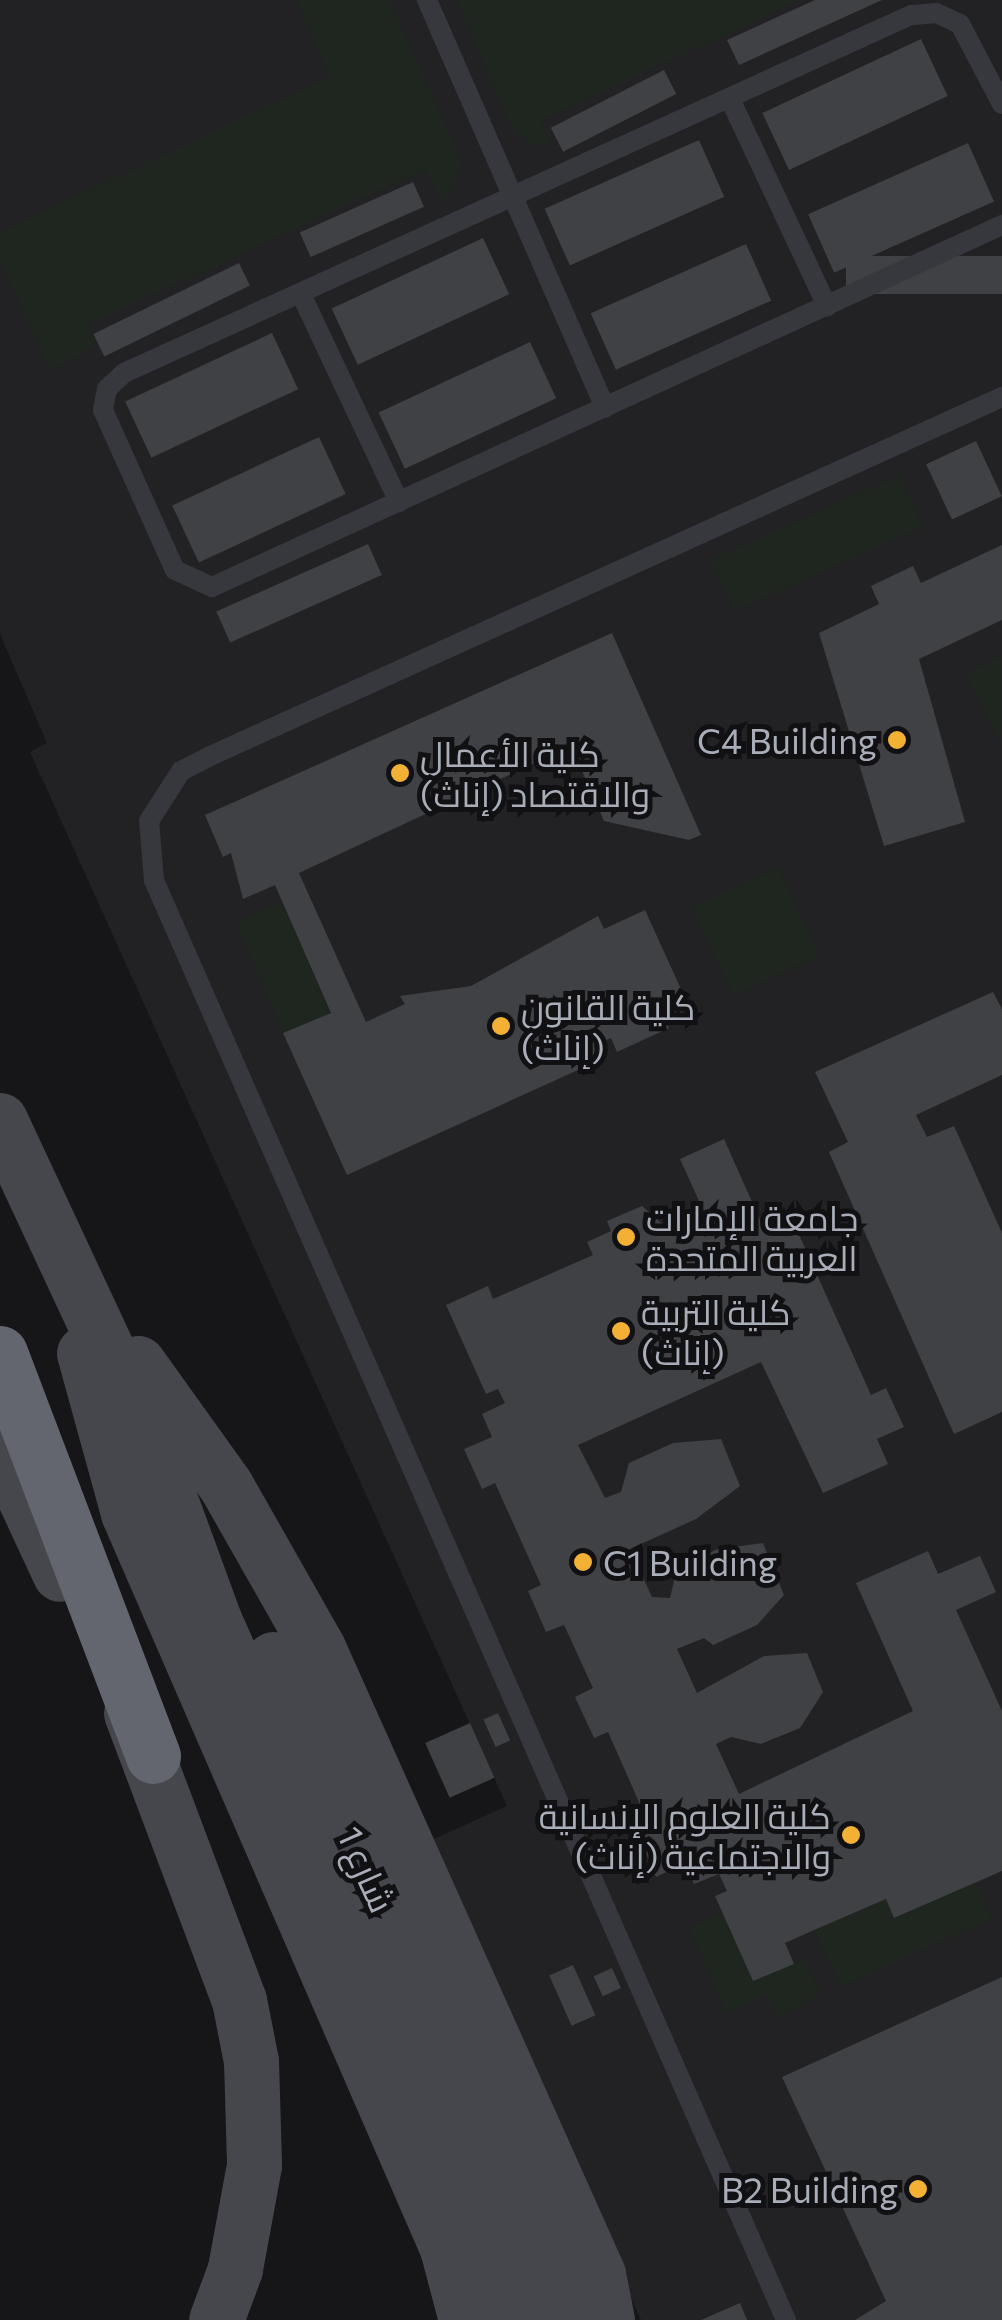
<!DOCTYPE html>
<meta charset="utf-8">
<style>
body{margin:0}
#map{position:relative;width:1002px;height:2320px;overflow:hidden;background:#161618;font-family:Commissioner,Cairo,sans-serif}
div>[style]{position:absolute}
.built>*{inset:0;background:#222225}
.green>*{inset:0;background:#1e261f;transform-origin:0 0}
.building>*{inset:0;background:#404145;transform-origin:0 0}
.lane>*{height:20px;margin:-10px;padding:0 10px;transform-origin:10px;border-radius:10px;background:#37383d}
.secondary>*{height:55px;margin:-27.5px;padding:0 27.5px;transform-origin:27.5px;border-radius:27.5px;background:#45474d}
.highway>*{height:55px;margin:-27.5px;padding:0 27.5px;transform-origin:27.5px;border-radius:27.5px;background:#63666e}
.dots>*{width:28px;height:28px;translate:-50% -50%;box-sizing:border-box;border:5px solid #111113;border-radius:50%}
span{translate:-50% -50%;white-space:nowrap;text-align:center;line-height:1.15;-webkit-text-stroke:10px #111113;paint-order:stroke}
.poi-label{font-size:35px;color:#a8adb8}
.right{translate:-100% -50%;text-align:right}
.left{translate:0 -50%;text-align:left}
.street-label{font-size:35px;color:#a8adb8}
</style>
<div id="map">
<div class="built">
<i style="clip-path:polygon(0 0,1002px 0,1002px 2320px,641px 2320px,427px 1842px,507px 1806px,30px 752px,47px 743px,0 634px)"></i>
</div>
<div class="green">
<i style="clip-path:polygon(296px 0,389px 0,462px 162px,449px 193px,441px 201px,425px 169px,87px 325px,97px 346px,51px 371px,0 261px,0 232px,330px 76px)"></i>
<i style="clip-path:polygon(457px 0,799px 0,541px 121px,550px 143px,534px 145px,513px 132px)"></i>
<i style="left:900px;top:475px;width:57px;height:207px;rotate:66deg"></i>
<i style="clip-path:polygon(1001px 655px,1002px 657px,1002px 745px,966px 674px)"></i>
<i style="left:778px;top:867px;width:98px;height:95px;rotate:65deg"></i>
<i style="left:283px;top:902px;width:121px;height:51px;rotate:67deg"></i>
<i style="clip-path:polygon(976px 1882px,992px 1918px,841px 1987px,814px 1930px,886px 1899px,895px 1918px)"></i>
<i style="clip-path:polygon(723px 1913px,753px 1981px,804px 1959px,821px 1994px,776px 2017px,766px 1995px,727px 2013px,689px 1928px)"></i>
</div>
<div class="building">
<i style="clip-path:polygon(815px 0,882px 0,739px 65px,727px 40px)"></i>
<i style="left:921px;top:39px;width:63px;height:175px;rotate:65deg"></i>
<i style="left:664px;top:70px;width:27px;height:127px;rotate:63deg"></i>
<i style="left:699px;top:140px;width:62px;height:169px;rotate:66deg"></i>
<i style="left:968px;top:143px;width:64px;height:175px;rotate:66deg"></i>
<i style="left:413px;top:182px;width:27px;height:124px;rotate:66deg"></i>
<i style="left:483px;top:238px;width:62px;height:167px;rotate:65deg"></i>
<i style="left:746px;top:244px;width:62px;height:170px;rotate:66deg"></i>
<i style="left:1002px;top:256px;width:38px;height:156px;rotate:90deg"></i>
<i style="left:239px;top:263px;width:25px;height:162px;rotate:64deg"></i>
<i style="left:272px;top:333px;width:62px;height:162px;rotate:65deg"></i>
<i style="left:530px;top:342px;width:62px;height:167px;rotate:65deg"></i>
<i style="left:319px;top:437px;width:63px;height:162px;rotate:65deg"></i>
<i style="left:976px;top:441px;width:61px;height:55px;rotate:65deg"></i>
<i style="left:368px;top:544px;width:34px;height:166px;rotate:66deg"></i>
<i style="clip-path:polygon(1002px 545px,1002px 620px,919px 659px,965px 822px,884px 846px,819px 633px,879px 604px,871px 586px,913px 566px,921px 583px)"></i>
<i style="clip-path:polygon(612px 633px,701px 835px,689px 840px,604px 821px,571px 746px,299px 873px,366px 1022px,405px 1004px,400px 996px,471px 986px,598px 916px,604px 929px,645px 910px,690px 1009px,665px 1020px,669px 1028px,617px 1052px,611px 1038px,594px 1046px,600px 1060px,347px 1175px,283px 1033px,331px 1013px,275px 885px,243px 899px,231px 853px,223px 857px,205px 815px)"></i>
<i style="clip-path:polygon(993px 992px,1002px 1009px,1002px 1075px,916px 1115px,927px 1137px,954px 1126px,1002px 1233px,1002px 1412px,954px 1434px,829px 1152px,848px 1142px,815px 1072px)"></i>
<i style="clip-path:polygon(724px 1139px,765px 1231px,792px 1219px,871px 1395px,886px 1388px,904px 1427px,877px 1439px,888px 1464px,823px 1493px,761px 1362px,578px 1445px,605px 1498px,621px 1492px,629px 1463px,673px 1443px,721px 1439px,740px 1486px,696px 1519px,630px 1549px,652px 1597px,670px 1598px,677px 1568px,718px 1549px,763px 1543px,784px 1595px,757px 1625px,713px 1645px,704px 1638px,677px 1649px,697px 1693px,764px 1656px,807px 1653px,823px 1692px,800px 1728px,761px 1744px,731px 1737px,716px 1744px,739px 1794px,913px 1711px,856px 1583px,928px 1551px,938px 1574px,980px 1556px,996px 1592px,956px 1610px,1002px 1711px,1002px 1871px,894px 1918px,886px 1899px,814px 1930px,785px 1943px,794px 1964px,753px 1981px,715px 1896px,727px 1891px,719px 1874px,694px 1884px,685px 1863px,656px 1877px,638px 1835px,651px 1829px,608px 1732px,594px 1738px,575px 1697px,593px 1688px,564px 1625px,546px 1632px,528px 1591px,541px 1585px,495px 1483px,482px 1489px,464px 1449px,492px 1437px,482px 1414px,505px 1403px,498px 1389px,486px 1394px,446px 1305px,488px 1286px,493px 1299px,593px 1255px,587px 1242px,611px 1231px,607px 1221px,642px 1206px,668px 1229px,704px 1212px,680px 1159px)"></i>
<i style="left:498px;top:1713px;width:30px;height:16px;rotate:66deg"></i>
<i style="left:470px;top:1723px;width:60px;height:49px;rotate:66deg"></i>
<i style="left:573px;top:1965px;width:55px;height:26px;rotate:66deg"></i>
<i style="left:612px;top:1968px;width:22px;height:20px;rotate:66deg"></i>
<i style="clip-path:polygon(1002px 1977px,1002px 2320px,855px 2320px,886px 2301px,782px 2077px)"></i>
<i style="clip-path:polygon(740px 2303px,747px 2320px,701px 2320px)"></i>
</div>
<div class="lane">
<i style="left:427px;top:0;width:445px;rotate:66.4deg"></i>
<i style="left:730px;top:99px;width:229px;rotate:64.9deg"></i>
<i style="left:1002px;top:104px;width:90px;rotate:-117.7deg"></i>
<i style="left:960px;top:24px;width:26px;rotate:-155deg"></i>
<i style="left:936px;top:13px;width:25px;rotate:175deg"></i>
<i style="left:911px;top:15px;width:865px;rotate:155.54deg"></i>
<i style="left:124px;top:373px;width:23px;rotate:137deg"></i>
<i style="left:107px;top:389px;width:21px;rotate:101deg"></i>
<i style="left:103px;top:410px;width:175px;rotate:65.8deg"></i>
<i style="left:175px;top:570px;width:41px;rotate:24.7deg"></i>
<i style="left:212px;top:587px;width:869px;rotate:-24.62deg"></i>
<i style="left:301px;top:294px;width:230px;rotate:64.8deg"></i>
<i style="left:786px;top:2320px;width:1573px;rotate:-113.7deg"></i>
<i style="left:154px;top:880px;width:59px;rotate:-94.8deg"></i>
<i style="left:149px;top:821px;width:59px;rotate:-57.4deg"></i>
<i style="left:181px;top:771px;width:30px;rotate:-27deg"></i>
<i style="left:208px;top:757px;width:872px;rotate:-24.39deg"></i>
</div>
<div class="secondary">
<i style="left:0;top:1120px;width:343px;rotate:65deg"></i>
<i style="left:145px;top:1431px;width:203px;rotate:69.9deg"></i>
<i style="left:215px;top:1622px;width:684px;rotate:65.91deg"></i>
<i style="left:494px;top:2246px;width:76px;rotate:76.3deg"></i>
<i style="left:84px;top:1353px;width:166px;rotate:74.6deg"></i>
<i style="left:128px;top:1513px;width:801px;rotate:66.54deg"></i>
<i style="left:447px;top:2248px;width:74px;rotate:75.2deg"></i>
<i style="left:138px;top:1363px;width:151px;rotate:54.4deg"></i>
<i style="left:226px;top:1486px;width:186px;rotate:60.4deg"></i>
<i style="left:318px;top:1648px;width:686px;rotate:65.9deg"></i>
<i style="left:598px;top:2274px;width:47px;rotate:78.9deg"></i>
<i style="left:0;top:1445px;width:142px;rotate:65.1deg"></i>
<i style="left:273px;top:1659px;width:654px;rotate:65.63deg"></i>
<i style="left:543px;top:2255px;width:67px;rotate:74.5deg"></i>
<i style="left:131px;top:1713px;width:307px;rotate:69.4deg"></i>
<i style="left:239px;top:2000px;width:62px;rotate:78.9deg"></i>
<i style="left:251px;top:2061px;width:104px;rotate:88.3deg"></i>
<i style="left:254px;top:2165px;width:106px;rotate:100.4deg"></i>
<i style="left:235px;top:2269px;width:54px;rotate:110.4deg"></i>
</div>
<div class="highway">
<i style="left:0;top:1353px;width:431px;rotate:69.2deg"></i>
</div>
<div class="dots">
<i style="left:897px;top:740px;background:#f2b134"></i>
<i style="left:400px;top:773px;background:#f2b134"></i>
<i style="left:501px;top:1026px;background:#f2b134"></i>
<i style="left:626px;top:1237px;background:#f2b134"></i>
<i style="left:621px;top:1331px;background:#f2b134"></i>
<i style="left:583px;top:1562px;background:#f2b134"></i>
<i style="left:851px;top:1835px;background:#f2b134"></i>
<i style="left:918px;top:2189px;background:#f2b134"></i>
</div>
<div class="poi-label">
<span class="right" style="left:877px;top:740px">C4 Building</span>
<span class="left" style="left:420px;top:773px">كلية الأعمال<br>والاقتصاد (إناث)</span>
<span class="left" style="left:521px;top:1026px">كلية القانون<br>(إناث)</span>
<span class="left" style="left:646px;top:1237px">جامعة الإمارات<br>العربية المتحدة</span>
<span class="left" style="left:641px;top:1331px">كلية التربية<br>(إناث)</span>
<span class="left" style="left:603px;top:1562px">C1 Building</span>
<span class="right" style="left:831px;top:1835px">كلية العلوم الإنسانية<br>والاجتماعية (إناث)</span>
<span class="right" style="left:898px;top:2189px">B2 Building</span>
</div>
<div class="street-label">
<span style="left:367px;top:1869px;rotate:66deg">شارع 1</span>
</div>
</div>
